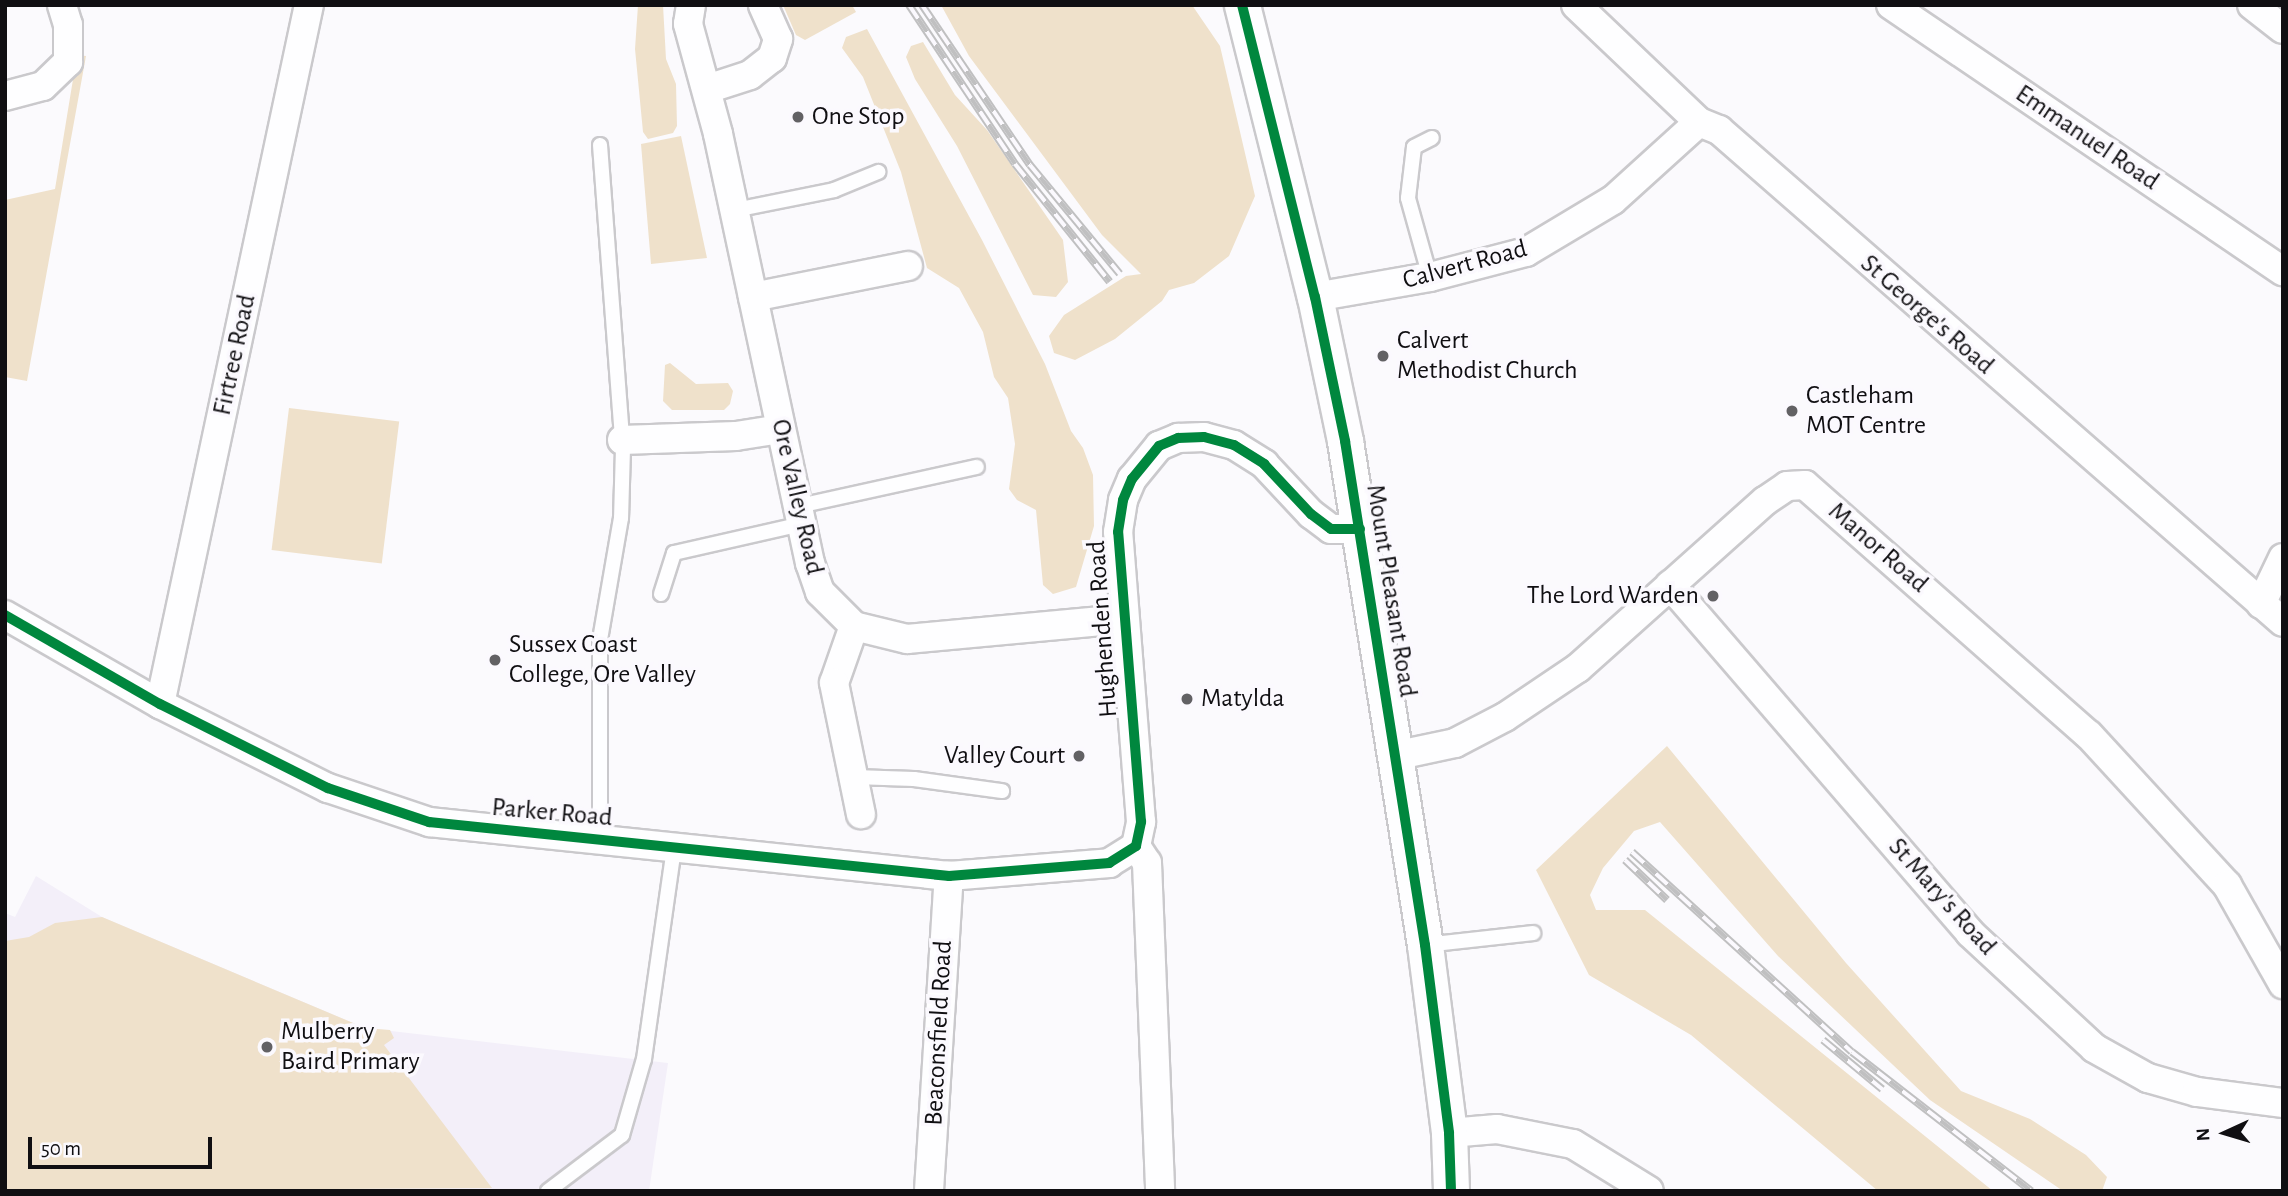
<!DOCTYPE html>
<style>
body{margin:0}
#map{position:relative;width:2288px;height:1196px;overflow:hidden;background:#fbfafd;font-family:"Alegreya Sans",sans-serif}
div>[style]{position:absolute}
.built>*{inset:0;background:#f3eff9}
.green>*{inset:0;background:#efe1cb;transform-origin:0 0}
.roads{filter:drop-shadow(2px 0 #cac9cc) drop-shadow(-2px 0 #cac9cc) drop-shadow(0 2px #cac9cc) drop-shadow(0 -2px #cac9cc)}
.service>*{height:14px;margin:-7px;padding:0 7px;transform-origin:7px;border-radius:7px;background:#fefeff}
.minor>*{height:28px;margin:-14px;padding:0 14px;transform-origin:14px;border-radius:14px;background:#fefeff}
.tertiary>*{height:35px;margin:-17.5px;padding:0 17.5px;transform-origin:17.5px;border-radius:17.5px;background:#fefeff}
.rail>*{height:8px;margin-top:-4px;transform-origin:0;background:repeating-linear-gradient(90deg,#fbf9fe 0 16px,#c0c0c1 0 32px);box-sizing:border-box;border-block:2px solid #c0c0c1}
.cycleway>*{height:10px;margin:-5px;padding:0 5px;transform-origin:5px;border-radius:5px;background:#00873e}
.dots>*{width:19px;height:19px;translate:-50% -50%;box-sizing:border-box;border:4px solid #fbf9fe;border-radius:50%}
span{translate:-50% -50%;white-space:nowrap;text-align:center;line-height:1.15;-webkit-text-stroke:7px #fbf9fe;paint-order:stroke}
.poi-label{font-size:26px;color:#100f12}
.left{translate:0 -50%;text-align:left}
.right{translate:-100% -50%;text-align:right}
.street-label{font-size:26px;color:#100f12}
.frame{position:absolute;inset:0;border:7px solid #100f12;pointer-events:none}
.north{position:absolute;left:2190px;top:1098px;width:70px;height:70px;-webkit-text-stroke:5px #fbf9fe;paint-order:stroke;rotate:266deg;font-size:19px;font-weight:700;line-height:28px;text-align:center;color:#100f12}
.north::after{content:'';display:block;margin:auto;width:24px;height:32px;background:#100f12;clip-path:polygon(50% 0,100% 100%,50% 72%,0 100%)}
.scale{position:absolute;left:28px;top:1137px;width:184px;height:32px;box-sizing:border-box;border:4px solid #100f12;border-top:0;padding-left:9px;font-size:21px;line-height:24px;white-space:nowrap;color:#100f12;-webkit-text-stroke:5px #fbf9fe;paint-order:stroke}
</style>
<div id="map">
<div class="built">
<i style="clip-path:polygon(36px 876px,102px 917px,365px 1028px,668px 1063px,649px 1191px,5px 1191px,5px 913px,15px 917px)"></i>
</div>
<div class="green">
<i style="clip-path:polygon(638px 5px,663px 5px,666px 59px,676px 84px,677px 126px,673px 133px,648px 139px,643px 132px,635px 49px)"></i>
<i style="clip-path:polygon(783px 5px,852px 5px,856px 12px,805px 40px,796px 35px)"></i>
<i style="clip-path:polygon(941px 5px,1192px 5px,1220px 46px,1255px 196px,1229px 256px,1194px 283px,1169px 290px,1162px 301px,1115px 339px,1075px 360px,1054px 353px,1049px 336px,1064px 315px,1126px 276px,1141px 274px,1102px 235px,969px 56px)"></i>
<i style="clip-path:polygon(867px 29px,982px 240px,1045px 364px,1071px 431px,1083px 448px,1093px 475px,1094px 526px,1076px 587px,1053px 594px,1043px 585px,1036px 510px,1017px 500px,1009px 489px,1015px 444px,1008px 398px,994px 377px,983px 332px,959px 288px,927px 268px,901px 172px,863px 77px,842px 48px,846px 37px)"></i>
<i style="clip-path:polygon(923px 42px,955px 95px,987px 130px,1063px 240px,1068px 282px,1056px 297px,1033px 295px,957px 146px,915px 79px,906px 57px,911px 46px)"></i>
<i style="clip-path:polygon(77px 55px,86px 56px,27px 381px,5px 377px,5px 200px,55px 189px)"></i>
<i style="clip-path:polygon(681px 136px,707px 258px,651px 264px,641px 144px)"></i>
<i style="clip-path:polygon(670px 363px,696px 384px,728px 383px,733px 391px,730px 404px,724px 410px,672px 410px,663px 401px,665px 365px)"></i>
<i style="left:289px;top:408px;width:111px;height:143px;rotate:7deg"></i>
<i style="clip-path:polygon(1667px 746px,1846px 963px,1961px 1091px,2030px 1119px,2086px 1155px,2107px 1177px,2102px 1191px,2063px 1191px,1930px 1100px,1778px 956px,1660px 822px,1634px 831px,1603px 868px,1590px 895px,1596px 910px,1645px 910px,1993px 1191px,1878px 1191px,1691px 1035px,1589px 975px,1536px 870px)"></i>
<i style="clip-path:polygon(102px 917px,365px 1028px,390px 1030px,394px 1038px,384px 1045px,492px 1188px,5px 1191px,5px 941px,29px 937px,55px 923px)"></i>
</div>
<div class="roads">
<div class="service">
<i style="left:600px;top:145px;width:304px;rotate:85.7deg"></i>
<i style="left:623px;top:448px;width:70px;rotate:91.6deg"></i>
<i style="left:621px;top:518px;width:123px;rotate:99.8deg"></i>
<i style="left:600px;top:639px;width:200px;rotate:90deg"></i>
<i style="left:735px;top:210px;width:101px;rotate:-11.4deg"></i>
<i style="left:834px;top:190px;width:48px;rotate:-22.2deg"></i>
<i style="left:1430px;top:277px;width:82px;rotate:-105.6deg"></i>
<i style="left:1408px;top:198px;width:51px;rotate:-83.3deg"></i>
<i style="left:1414px;top:147px;width:20px;rotate:-27deg"></i>
<i style="left:799px;top:506px;width:182px;rotate:-12.4deg"></i>
<i style="left:661px;top:594px;width:43px;rotate:-72.4deg"></i>
<i style="left:674px;top:553px;width:131px;rotate:-12.8deg"></i>
<i style="left:854px;top:777px;width:60px;rotate:1.9deg"></i>
<i style="left:914px;top:779px;width:89px;rotate:7.8deg"></i>
<i style="left:1425px;top:945px;width:109px;rotate:-6.3deg"></i>
<i style="left:548px;top:1191px;width:93px;rotate:-37.1deg"></i>
<i style="left:622px;top:1135px;width:79px;rotate:-73.9deg"></i>
<i style="left:644px;top:1059px;width:213px;rotate:-81.9deg"></i>
</div>
<div class="minor">
<i style="left:691px;top:5px;width:19px;rotate:99deg"></i>
<i style="left:688px;top:24px;width:114px;rotate:74.7deg"></i>
<i style="left:718px;top:134px;width:439px;rotate:77.9deg"></i>
<i style="left:810px;top:563px;width:31px;rotate:71deg"></i>
<i style="left:820px;top:592px;width:48px;rotate:45deg"></i>
<i style="left:854px;top:626px;width:55px;rotate:13.8deg"></i>
<i style="left:907px;top:639px;width:217px;rotate:-5.3deg"></i>
<i style="left:1576px;top:5px;width:170px;rotate:43.6deg"></i>
<i style="left:1699px;top:122px;width:22px;rotate:22deg"></i>
<i style="left:1719px;top:130px;width:748px;rotate:41.1deg"></i>
<i style="left:1891px;top:5px;width:474px;rotate:34.2deg"></i>
<i style="left:2252px;top:5px;width:39px;rotate:38deg"></i>
<i style="left:707px;top:89px;width:45px;rotate:-18deg"></i>
<i style="left:750px;top:75px;width:28px;rotate:-38deg"></i>
<i style="left:772px;top:58px;width:20px;rotate:-72deg"></i>
<i style="left:778px;top:39px;width:37px;rotate:-114deg"></i>
<i style="left:5px;top:96px;width:39px;rotate:-15deg"></i>
<i style="left:43px;top:86px;width:35px;rotate:-44deg"></i>
<i style="left:68px;top:62px;width:37px;rotate:-90deg"></i>
<i style="left:68px;top:25px;width:21px;rotate:-107deg"></i>
<i style="left:753px;top:297px;width:158px;rotate:-11.3deg"></i>
<i style="left:1315px;top:297px;width:117px;rotate:-9.9deg"></i>
<i style="left:1430px;top:277px;width:99px;rotate:-14.6deg"></i>
<i style="left:1526px;top:252px;width:101px;rotate:-30.9deg"></i>
<i style="left:1613px;top:200px;width:116px;rotate:-42.2deg"></i>
<i style="left:622px;top:440px;width:114px;rotate:-2deg"></i>
<i style="left:736px;top:436px;width:45px;rotate:-9deg"></i>
<i style="left:1670px;top:585px;width:459px;rotate:49.2deg"></i>
<i style="left:1970px;top:933px;width:169px;rotate:42.8deg"></i>
<i style="left:2094px;top:1048px;width:62px;rotate:29.1deg"></i>
<i style="left:2148px;top:1078px;width:51px;rotate:15.9deg"></i>
<i style="left:2197px;top:1092px;width:87px;rotate:7.3deg"></i>
<i style="left:2261px;top:604px;width:51px;rotate:-64.4deg"></i>
<i style="left:5px;top:615px;width:179px;rotate:29.9deg"></i>
<i style="left:160px;top:704px;width:188px;rotate:26.6deg"></i>
<i style="left:328px;top:788px;width:107px;rotate:18.6deg"></i>
<i style="left:429px;top:822px;width:523px;rotate:5.93deg"></i>
<i style="left:949px;top:876px;width:161px;rotate:-4.6deg"></i>
<i style="left:1109px;top:863px;width:32px;rotate:-32deg"></i>
<i style="left:1136px;top:846px;width:25px;rotate:-78deg"></i>
<i style="left:1141px;top:822px;width:291px;rotate:-94.5deg"></i>
<i style="left:1118px;top:532px;width:32px;rotate:-81deg"></i>
<i style="left:1123px;top:500px;width:23px;rotate:-67deg"></i>
<i style="left:1132px;top:479px;width:43px;rotate:-50.7deg"></i>
<i style="left:1159px;top:446px;width:21px;rotate:-23deg"></i>
<i style="left:1178px;top:438px;width:26px;rotate:-2deg"></i>
<i style="left:1204px;top:437px;width:31px;rotate:15deg"></i>
<i style="left:1234px;top:445px;width:36px;rotate:32deg"></i>
<i style="left:1264px;top:464px;width:69px;rotate:46.8deg"></i>
<i style="left:1311px;top:514px;width:25px;rotate:37deg"></i>
<i style="left:1331px;top:529px;width:29px"></i>
<i style="left:854px;top:626px;width:60px;rotate:109.3deg"></i>
<i style="left:834px;top:683px;width:134px;rotate:78.4deg"></i>
<i style="left:160px;top:704px;width:715px;rotate:-77.97deg"></i>
<i style="left:1394px;top:756px;width:62px;rotate:-12deg"></i>
<i style="left:1455px;top:743px;width:56px;rotate:-27.5deg"></i>
<i style="left:1505px;top:717px;width:88px;rotate:-33.9deg"></i>
<i style="left:1578px;top:668px;width:251px;rotate:-41.8deg"></i>
<i style="left:1765px;top:501px;width:27px;rotate:-34deg"></i>
<i style="left:1787px;top:486px;width:18px;rotate:-3deg"></i>
<i style="left:1805px;top:485px;width:378px;rotate:41.4deg"></i>
<i style="left:2089px;top:735px;width:204px;rotate:47.4deg"></i>
<i style="left:2227px;top:885px;width:114px;rotate:60.5deg"></i>
<i style="left:1136px;top:846px;width:20px;rotate:57deg"></i>
<i style="left:1147px;top:863px;width:328px;rotate:87.7deg"></i>
<i style="left:1449px;top:1133px;width:48px;rotate:-4.8deg"></i>
<i style="left:1497px;top:1129px;width:77px;rotate:11.2deg"></i>
<i style="left:1573px;top:1144px;width:89px;rotate:31.7deg"></i>
<i style="left:929px;top:1191px;width:316px;rotate:-86.4deg"></i>
</div>
<div class="tertiary">
<i style="left:1242px;top:5px;width:301px;rotate:76deg"></i>
<i style="left:1315px;top:297px;width:147px;rotate:78.2deg"></i>
<i style="left:1345px;top:441px;width:510px;rotate:80.98deg"></i>
<i style="left:1425px;top:945px;width:190px;rotate:82.7deg"></i>
<i style="left:1449px;top:1133px;width:58px;rotate:88deg"></i>
</div>
</div>
<div class="rail">
<i style="left:909px;top:5px;width:191px;rotate:56.3deg"></i>
<i style="left:1015px;top:164px;width:151px;rotate:51.2deg"></i>
<i style="left:922px;top:5px;width:193px;rotate:56deg"></i>
<i style="left:1030px;top:165px;width:141px;rotate:50.5deg"></i>
<i style="left:1632px;top:852px;width:297px;rotate:42.3deg"></i>
<i style="left:1852px;top:1052px;width:227px;rotate:37.8deg"></i>
<i style="left:1625px;top:860px;width:58px;rotate:43.6deg"></i>
<i style="left:1823px;top:1040px;width:77px;rotate:39.7deg"></i>
</div>
<div class="cycleway">
<i style="left:1242px;top:5px;width:301px;rotate:76deg"></i>
<i style="left:1315px;top:297px;width:147px;rotate:78.2deg"></i>
<i style="left:1345px;top:441px;width:510px;rotate:80.98deg"></i>
<i style="left:1425px;top:945px;width:190px;rotate:82.7deg"></i>
<i style="left:1449px;top:1133px;width:58px;rotate:88deg"></i>
<i style="left:5px;top:615px;width:179px;rotate:29.9deg"></i>
<i style="left:160px;top:704px;width:188px;rotate:26.6deg"></i>
<i style="left:328px;top:788px;width:107px;rotate:18.6deg"></i>
<i style="left:429px;top:822px;width:523px;rotate:5.93deg"></i>
<i style="left:949px;top:876px;width:161px;rotate:-4.6deg"></i>
<i style="left:1109px;top:863px;width:32px;rotate:-32deg"></i>
<i style="left:1136px;top:846px;width:25px;rotate:-78deg"></i>
<i style="left:1141px;top:822px;width:291px;rotate:-94.5deg"></i>
<i style="left:1118px;top:532px;width:32px;rotate:-81deg"></i>
<i style="left:1123px;top:500px;width:23px;rotate:-67deg"></i>
<i style="left:1132px;top:479px;width:43px;rotate:-50.7deg"></i>
<i style="left:1159px;top:446px;width:21px;rotate:-23deg"></i>
<i style="left:1178px;top:438px;width:26px;rotate:-2deg"></i>
<i style="left:1204px;top:437px;width:31px;rotate:15deg"></i>
<i style="left:1234px;top:445px;width:36px;rotate:32deg"></i>
<i style="left:1264px;top:464px;width:69px;rotate:46.8deg"></i>
<i style="left:1311px;top:514px;width:25px;rotate:37deg"></i>
<i style="left:1331px;top:529px;width:29px"></i>
</div>
<div class="dots">
<i style="left:798px;top:117px;background:#626164"></i>
<i style="left:1383px;top:356px;background:#626164"></i>
<i style="left:1792px;top:411px;background:#626164"></i>
<i style="left:1713px;top:596px;background:#626164"></i>
<i style="left:495px;top:660px;background:#626164"></i>
<i style="left:1187px;top:699px;background:#626164"></i>
<i style="left:1079px;top:756px;background:#626164"></i>
<i style="left:267px;top:1047px;background:#626164"></i>
</div>
<div class="poi-label">
<span class="left" style="left:812px;top:117px">One Stop</span>
<span class="left" style="left:1397px;top:356px">Calvert<br>Methodist Church</span>
<span class="left" style="left:1806px;top:411px">Castleham<br>MOT Centre</span>
<span class="right" style="left:1699px;top:596px">The Lord Warden</span>
<span class="left" style="left:509px;top:660px">Sussex Coast<br>College, Ore Valley</span>
<span class="left" style="left:1201px;top:699px">Matylda</span>
<span class="right" style="left:1065px;top:756px">Valley Court</span>
<span class="left" style="left:281px;top:1047px">Mulberry<br>Baird Primary</span>
</div>
<div class="street-label">
<span style="left:2087px;top:138px;rotate:34deg">Emmanuel Road</span>
<span style="left:1465px;top:265px;rotate:-15deg">Calvert Road</span>
<span style="left:1927px;top:315px;rotate:41deg">St George's Road</span>
<span style="left:235px;top:355px;rotate:-78deg">Firtree Road</span>
<span style="left:797px;top:497px;rotate:77deg">Ore Valley Road</span>
<span style="left:1878px;top:548px;rotate:41deg">Manor Road</span>
<span style="left:1391px;top:591px;rotate:81deg">Mount Pleasant Road</span>
<span style="left:1103px;top:629px;rotate:-94deg">Hughenden Road</span>
<span style="left:552px;top:813px;rotate:5deg">Parker Road</span>
<span style="left:1942px;top:897px;rotate:48deg">St Mary's Road</span>
<span style="left:939px;top:1033px;rotate:-87deg">Beaconsfield Road</span>
</div>
<div class="frame"></div>
<div class="north">N</div>
<div class="scale">50 m</div>
</div>
